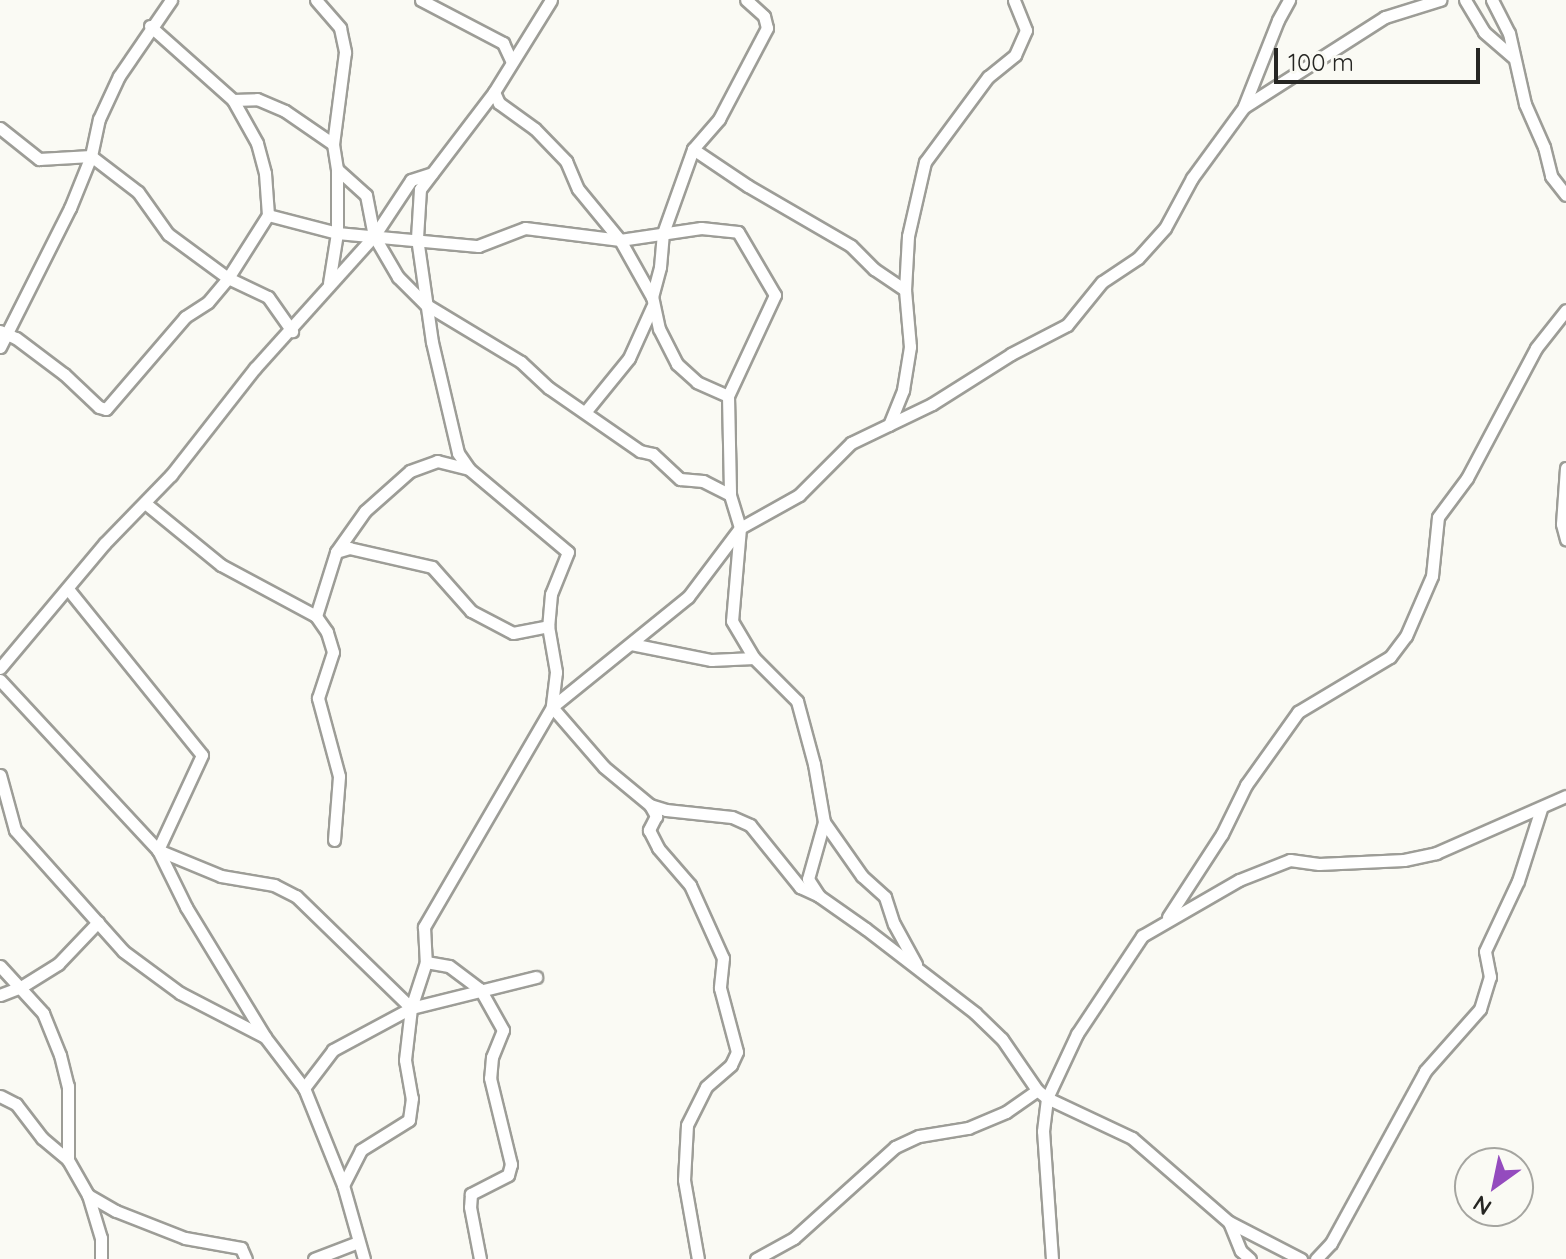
<!DOCTYPE html>
<style>
body{margin:0}
#map{position:relative;width:1566px;height:1259px;overflow:hidden;background:#fafaf4;font-family:Quicksand,sans-serif}
div>[style]{position:absolute}
.roads{filter:drop-shadow(2px 0 #9d9d97) drop-shadow(-2px 0 #9d9d97) drop-shadow(0 2px #9d9d97) drop-shadow(0 -2px #9d9d97)}
.street>*{height:11px;margin:-5.5px;padding:0 5.5px;transform-origin:5.5px;border-radius:5.5px;background:#fff}
span{translate:-50% -50%;white-space:nowrap;text-align:center;line-height:1.15;-webkit-text-stroke:6px #fafaf4;paint-order:stroke}
.north{position:absolute;left:1454px;top:1147px;width:80px;height:80px;box-sizing:border-box;background:#fafaf4;border:2px solid #a5a5a0;border-radius:50%;rotate:213deg;font-size:22px;font-weight:700;line-height:32px;text-align:center;color:#262623}
.north::after{content:'';display:block;margin:auto;width:28px;height:36px;background:#944bbe;clip-path:polygon(50% 0,100% 100%,50% 72%,0 100%)}
.scale{position:absolute;left:1274px;top:48px;width:206px;height:36px;box-sizing:border-box;border:4px solid #262623;border-top:0;padding-left:10px;font-size:24px;line-height:28px;white-space:nowrap;color:#262623;-webkit-text-stroke:6px #fafaf4;paint-order:stroke}
</style>
<div id="map">
<div class="roads">
<div class="street">
<i style="left:316px;top:0;width:37px;rotate:49deg"></i>
<i style="left:340px;top:28px;width:25px;rotate:78deg"></i>
<i style="left:345px;top:52px;width:93px;rotate:97.4deg"></i>
<i style="left:333px;top:144px;width:25px;rotate:81deg"></i>
<i style="left:337px;top:169px;width:39px;rotate:42deg"></i>
<i style="left:366px;top:195px;width:42px;rotate:79deg"></i>
<i style="left:374px;top:236px;width:48px;rotate:59.7deg"></i>
<i style="left:398px;top:277px;width:38px;rotate:45deg"></i>
<i style="left:425px;top:304px;width:112px;rotate:31.1deg"></i>
<i style="left:521px;top:362px;width:38px;rotate:43deg"></i>
<i style="left:549px;top:388px;width:111px;rotate:34.7deg"></i>
<i style="left:640px;top:451px;width:13px;rotate:13deg"></i>
<i style="left:653px;top:454px;width:37px;rotate:43deg"></i>
<i style="left:680px;top:479px;width:23px;rotate:5deg"></i>
<i style="left:703px;top:481px;width:30px;rotate:27deg"></i>
<i style="left:421px;top:0;width:93px;rotate:27.7deg"></i>
<i style="left:503px;top:43px;width:21px;rotate:65deg"></i>
<i style="left:551px;top:0;width:108px;rotate:121.8deg"></i>
<i style="left:494px;top:92px;width:12px;rotate:66deg"></i>
<i style="left:499px;top:103px;width:44px;rotate:35.8deg"></i>
<i style="left:535px;top:129px;width:45px;rotate:45.9deg"></i>
<i style="left:566px;top:161px;width:30px;rotate:67deg"></i>
<i style="left:578px;top:189px;width:66px;rotate:50.5deg"></i>
<i style="left:620px;top:240px;width:65px;rotate:60.7deg"></i>
<i style="left:1465px;top:0;width:37px;rotate:59deg"></i>
<i style="left:1484px;top:32px;width:38px;rotate:41deg"></i>
<i style="left:1492px;top:0;width:37px;rotate:63deg"></i>
<i style="left:1509px;top:33px;width:73px;rotate:77.3deg"></i>
<i style="left:1525px;top:104px;width:47px;rotate:66.2deg"></i>
<i style="left:1544px;top:147px;width:30px;rotate:76deg"></i>
<i style="left:1551px;top:176px;width:24px;rotate:52deg"></i>
<i style="left:150px;top:26px;width:111px;rotate:41.7deg"></i>
<i style="left:233px;top:100px;width:24px;rotate:-2deg"></i>
<i style="left:257px;top:99px;width:30px;rotate:23deg"></i>
<i style="left:285px;top:111px;width:58px;rotate:34.5deg"></i>
<i style="left:494px;top:92px;width:122px;rotate:127.3deg"></i>
<i style="left:420px;top:189px;width:49px;rotate:93.5deg"></i>
<i style="left:417px;top:238px;width:105px;rotate:81.8deg"></i>
<i style="left:432px;top:342px;width:114px;rotate:76.8deg"></i>
<i style="left:458px;top:453px;width:19px;rotate:55deg"></i>
<i style="left:469px;top:469px;width:129px;rotate:40deg"></i>
<i style="left:568px;top:552px;width:45px;rotate:112deg"></i>
<i style="left:551px;top:594px;width:32px;rotate:95deg"></i>
<i style="left:1244px;top:106px;width:92px;rotate:-68.4deg"></i>
<i style="left:1278px;top:20px;width:23px;rotate:-61deg"></i>
<i style="left:0;top:128px;width:50px;rotate:38.5deg"></i>
<i style="left:39px;top:159px;width:52px;rotate:-3.3deg"></i>
<i style="left:91px;top:156px;width:59px;rotate:37.5deg"></i>
<i style="left:138px;top:192px;width:52px;rotate:54.5deg"></i>
<i style="left:168px;top:234px;width:74px;rotate:36.3deg"></i>
<i style="left:228px;top:278px;width:44px;rotate:25.4deg"></i>
<i style="left:268px;top:297px;width:42px;rotate:54.8deg"></i>
<i style="left:693px;top:149px;width:66px;rotate:33.9deg"></i>
<i style="left:748px;top:186px;width:119px;rotate:30.2deg"></i>
<i style="left:851px;top:246px;width:33px;rotate:45deg"></i>
<i style="left:874px;top:269px;width:37px;rotate:34deg"></i>
<i style="left:268px;top:215px;width:71px;rotate:14.6deg"></i>
<i style="left:337px;top:233px;width:142px;rotate:5.3deg"></i>
<i style="left:478px;top:246px;width:50px;rotate:-21deg"></i>
<i style="left:525px;top:228px;width:96px;rotate:7.2deg"></i>
<i style="left:620px;top:240px;width:82px;rotate:-8.4deg"></i>
<i style="left:701px;top:228px;width:37px;rotate:6deg"></i>
<i style="left:738px;top:232px;width:73px;rotate:59.6deg"></i>
<i style="left:775px;top:295px;width:111px;rotate:115deg"></i>
<i style="left:728px;top:396px;width:99px;rotate:88.8deg"></i>
<i style="left:730px;top:495px;width:34px;rotate:73deg"></i>
<i style="left:740px;top:528px;width:93px;rotate:94.9deg"></i>
<i style="left:732px;top:621px;width:43px;rotate:59.3deg"></i>
<i style="left:754px;top:658px;width:61px;rotate:45deg"></i>
<i style="left:797px;top:701px;width:65px;rotate:74.9deg"></i>
<i style="left:814px;top:764px;width:59px;rotate:80.2deg"></i>
<i style="left:824px;top:822px;width:59px;rotate:105.7deg"></i>
<i style="left:808px;top:879px;width:20px;rotate:57deg"></i>
<i style="left:329px;top:283px;width:51px;rotate:-80.9deg"></i>
<i style="left:337px;top:233px;width:64px;rotate:-90deg"></i>
<i style="left:0;top:331px;width:17px;rotate:24deg"></i>
<i style="left:16px;top:338px;width:60px;rotate:36.9deg"></i>
<i style="left:64px;top:374px;width:48px;rotate:43.3deg"></i>
<i style="left:99px;top:407px;width:7px;rotate:16deg"></i>
<i style="left:106px;top:409px;width:121px;rotate:-49.3deg"></i>
<i style="left:185px;top:317px;width:27px;rotate:-33deg"></i>
<i style="left:208px;top:302px;width:31px;rotate:-50deg"></i>
<i style="left:228px;top:278px;width:75px;rotate:-57.6deg"></i>
<i style="left:268px;top:215px;width:42px;rotate:-94.1deg"></i>
<i style="left:265px;top:173px;width:31px;rotate:-105deg"></i>
<i style="left:257px;top:143px;width:49px;rotate:-119.2deg"></i>
<i style="left:0;top:347px;width:156px;rotate:-63.3deg"></i>
<i style="left:70px;top:208px;width:56px;rotate:-68deg"></i>
<i style="left:91px;top:156px;width:38px;rotate:-78deg"></i>
<i style="left:99px;top:119px;width:47px;rotate:-65.1deg"></i>
<i style="left:119px;top:76px;width:92px;rotate:-55.6deg"></i>
<i style="left:728px;top:396px;width:34px;rotate:-156deg"></i>
<i style="left:697px;top:382px;width:27px;rotate:-138deg"></i>
<i style="left:677px;top:364px;width:39px;rotate:-117deg"></i>
<i style="left:659px;top:329px;width:33px;rotate:-102deg"></i>
<i style="left:652px;top:297px;width:31px;rotate:-75deg"></i>
<i style="left:660px;top:267px;width:34px;rotate:-85deg"></i>
<i style="left:663px;top:233px;width:89px;rotate:-70.3deg"></i>
<i style="left:693px;top:149px;width:40px;rotate:-49deg"></i>
<i style="left:719px;top:119px;width:103px;rotate:-62.2deg"></i>
<i style="left:767px;top:28px;width:12px;rotate:-104deg"></i>
<i style="left:764px;top:16px;width:24px;rotate:-138deg"></i>
<i style="left:586px;top:411px;width:68px;rotate:-50.9deg"></i>
<i style="left:629px;top:358px;width:56px;rotate:-65.7deg"></i>
<i style="left:889px;top:425px;width:38px;rotate:-68deg"></i>
<i style="left:903px;top:390px;width:44px;rotate:-80.8deg"></i>
<i style="left:910px;top:347px;width:57px;rotate:-95deg"></i>
<i style="left:905px;top:290px;width:54px;rotate:-86.8deg"></i>
<i style="left:908px;top:236px;width:76px;rotate:-77.1deg"></i>
<i style="left:925px;top:162px;width:106px;rotate:-53.5deg"></i>
<i style="left:988px;top:77px;width:35px;rotate:-39deg"></i>
<i style="left:1015px;top:55px;width:27px;rotate:-66deg"></i>
<i style="left:1026px;top:30px;width:32px;rotate:-112deg"></i>
<i style="left:1566px;top:468px;width:56px;rotate:94.1deg"></i>
<i style="left:1562px;top:524px;width:16px;rotate:75deg"></i>
<i style="left:145px;top:503px;width:98px;rotate:39.2deg"></i>
<i style="left:221px;top:565px;width:108px;rotate:28.2deg"></i>
<i style="left:336px;top:552px;width:14px;rotate:-17deg"></i>
<i style="left:349px;top:548px;width:85px;rotate:12.9deg"></i>
<i style="left:432px;top:567px;width:59px;rotate:48.4deg"></i>
<i style="left:471px;top:611px;width:47px;rotate:27.6deg"></i>
<i style="left:513px;top:633px;width:36px;rotate:-11deg"></i>
<i style="left:548px;top:626px;width:47px;rotate:80.1deg"></i>
<i style="left:556px;top:672px;width:35px;rotate:97deg"></i>
<i style="left:552px;top:707px;width:255px;rotate:120.2deg"></i>
<i style="left:424px;top:927px;width:35px;rotate:87deg"></i>
<i style="left:426px;top:962px;width:48px;rotate:108.1deg"></i>
<i style="left:411px;top:1008px;width:89px;rotate:151.7deg"></i>
<i style="left:333px;top:1050px;width:48px;rotate:127.3deg"></i>
<i style="left:304px;top:1088px;width:105px;rotate:68.1deg"></i>
<i style="left:343px;top:1185px;width:77px;rotate:74.2deg"></i>
<i style="left:68px;top:589px;width:213px;rotate:51.1deg"></i>
<i style="left:202px;top:755px;width:105px;rotate:114.9deg"></i>
<i style="left:631px;top:644px;width:82px;rotate:11.3deg"></i>
<i style="left:711px;top:660px;width:43px;rotate:-2.7deg"></i>
<i style="left:0;top:668px;width:163px;rotate:-50deg"></i>
<i style="left:105px;top:543px;width:95px;rotate:-45.9deg"></i>
<i style="left:171px;top:475px;width:136px;rotate:-51.9deg"></i>
<i style="left:255px;top:368px;width:178px;rotate:-48deg"></i>
<i style="left:374px;top:236px;width:67px;rotate:-56.5deg"></i>
<i style="left:411px;top:180px;width:22px;rotate:-18deg"></i>
<i style="left:0;top:680px;width:232px;rotate:47.1deg"></i>
<i style="left:158px;top:850px;width:64px;rotate:63.8deg"></i>
<i style="left:186px;top:907px;width:152px;rotate:58.7deg"></i>
<i style="left:265px;top:1037px;width:64px;rotate:52.6deg"></i>
<i style="left:552px;top:707px;width:175px;rotate:-39deg"></i>
<i style="left:688px;top:597px;width:86px;rotate:-53deg"></i>
<i style="left:740px;top:528px;width:68px;rotate:-29.2deg"></i>
<i style="left:799px;top:495px;width:74px;rotate:-45deg"></i>
<i style="left:851px;top:443px;width:90px;rotate:-25.7deg"></i>
<i style="left:932px;top:404px;width:93px;rotate:-32.3deg"></i>
<i style="left:1011px;top:354px;width:63px;rotate:-27.4deg"></i>
<i style="left:1067px;top:325px;width:55px;rotate:-50.9deg"></i>
<i style="left:1102px;top:282px;width:43px;rotate:-33.7deg"></i>
<i style="left:1138px;top:258px;width:40px;rotate:-48deg"></i>
<i style="left:1165px;top:228px;width:57px;rotate:-61.6deg"></i>
<i style="left:1192px;top:178px;width:88px;rotate:-53.8deg"></i>
<i style="left:1244px;top:107px;width:167px;rotate:-32.6deg"></i>
<i style="left:1385px;top:17px;width:58px;rotate:-17.2deg"></i>
<i style="left:552px;top:707px;width:79px;rotate:49.1deg"></i>
<i style="left:604px;top:767px;width:60px;rotate:39.6deg"></i>
<i style="left:650px;top:805px;width:17px;rotate:17deg"></i>
<i style="left:666px;top:810px;width:66px;rotate:6.1deg"></i>
<i style="left:732px;top:817px;width:20px;rotate:24deg"></i>
<i style="left:750px;top:825px;width:80px;rotate:51.1deg"></i>
<i style="left:800px;top:887px;width:21px;rotate:25deg"></i>
<i style="left:819px;top:896px;width:57px;rotate:35.1deg"></i>
<i style="left:866px;top:929px;width:138px;rotate:37.6deg"></i>
<i style="left:975px;top:1013px;width:37px;rotate:44deg"></i>
<i style="left:1002px;top:1039px;width:62px;rotate:55.5deg"></i>
<i style="left:1037px;top:1090px;width:13px;rotate:39deg"></i>
<i style="left:1047px;top:1098px;width:94px;rotate:25.2deg"></i>
<i style="left:1132px;top:1138px;width:128px;rotate:40.9deg"></i>
<i style="left:1229px;top:1222px;width:81px;rotate:27.2deg"></i>
<i style="left:0;top:775px;width:57px;rotate:74.7deg"></i>
<i style="left:15px;top:830px;width:162px;rotate:48.2deg"></i>
<i style="left:123px;top:951px;width:71px;rotate:36.4deg"></i>
<i style="left:180px;top:993px;width:96px;rotate:27.4deg"></i>
<i style="left:650px;top:805px;width:13px;rotate:61deg"></i>
<i style="left:656px;top:816px;width:16px;rotate:117deg"></i>
<i style="left:649px;top:830px;width:20px;rotate:63deg"></i>
<i style="left:658px;top:848px;width:49px;rotate:49.1deg"></i>
<i style="left:690px;top:885px;width:80px;rotate:65.7deg"></i>
<i style="left:723px;top:958px;width:30px;rotate:96deg"></i>
<i style="left:720px;top:988px;width:66px;rotate:75.1deg"></i>
<i style="left:737px;top:1052px;width:14px;rotate:115deg"></i>
<i style="left:731px;top:1065px;width:33px;rotate:139deg"></i>
<i style="left:706px;top:1087px;width:42px;rotate:116.6deg"></i>
<i style="left:687px;top:1125px;width:55px;rotate:93.1deg"></i>
<i style="left:684px;top:1180px;width:80px;rotate:80deg"></i>
<i style="left:824px;top:822px;width:66px;rotate:54.9deg"></i>
<i style="left:862px;top:876px;width:31px;rotate:42deg"></i>
<i style="left:885px;top:897px;width:28px;rotate:72deg"></i>
<i style="left:894px;top:924px;width:46px;rotate:61.2deg"></i>
<i style="left:334px;top:840px;width:64px;rotate:-85.5deg"></i>
<i style="left:339px;top:776px;width:81px;rotate:-105.1deg"></i>
<i style="left:318px;top:698px;width:48px;rotate:-71.9deg"></i>
<i style="left:333px;top:652px;width:21px;rotate:-107deg"></i>
<i style="left:327px;top:632px;width:19px;rotate:-125deg"></i>
<i style="left:316px;top:616px;width:67px;rotate:-72.6deg"></i>
<i style="left:336px;top:552px;width:50px;rotate:-54.7deg"></i>
<i style="left:365px;top:511px;width:60px;rotate:-41.6deg"></i>
<i style="left:410px;top:471px;width:29px;rotate:-20deg"></i>
<i style="left:437px;top:461px;width:33px;rotate:14deg"></i>
<i style="left:158px;top:850px;width:68px;rotate:22.4deg"></i>
<i style="left:221px;top:876px;width:54px;rotate:9.6deg"></i>
<i style="left:274px;top:885px;width:25px;rotate:27deg"></i>
<i style="left:296px;top:896px;width:161px;rotate:44.2deg"></i>
<i style="left:411px;top:1008px;width:52px;rotate:96.6deg"></i>
<i style="left:405px;top:1060px;width:39px;rotate:80deg"></i>
<i style="left:412px;top:1098px;width:22px;rotate:98deg"></i>
<i style="left:409px;top:1120px;width:57px;rotate:148deg"></i>
<i style="left:361px;top:1150px;width:39px;rotate:117deg"></i>
<i style="left:1168px;top:917px;width:99px;rotate:-57deg"></i>
<i style="left:1222px;top:834px;width:55px;rotate:-63.9deg"></i>
<i style="left:1246px;top:785px;width:90px;rotate:-54.5deg"></i>
<i style="left:1298px;top:712px;width:107px;rotate:-30.9deg"></i>
<i style="left:1390px;top:657px;width:26px;rotate:-53deg"></i>
<i style="left:1406px;top:636px;width:65px;rotate:-66.6deg"></i>
<i style="left:1432px;top:576px;width:59px;rotate:-84.2deg"></i>
<i style="left:1438px;top:517px;width:49px;rotate:-53.4deg"></i>
<i style="left:1467px;top:478px;width:147px;rotate:-62deg"></i>
<i style="left:1536px;top:348px;width:48px;rotate:-51.7deg"></i>
<i style="left:426px;top:962px;width:23px;rotate:10deg"></i>
<i style="left:449px;top:966px;width:39px;rotate:37deg"></i>
<i style="left:480px;top:989px;width:47px;rotate:60.7deg"></i>
<i style="left:503px;top:1030px;width:29px;rotate:112deg"></i>
<i style="left:492px;top:1057px;width:21px;rotate:95deg"></i>
<i style="left:490px;top:1078px;width:89px;rotate:76.3deg"></i>
<i style="left:511px;top:1164px;width:11px;rotate:105deg"></i>
<i style="left:508px;top:1175px;width:42px;rotate:152.8deg"></i>
<i style="left:471px;top:1194px;width:13px;rotate:94deg"></i>
<i style="left:470px;top:1207px;width:53px;rotate:79.1deg"></i>
<i style="left:0;top:966px;width:64px;rotate:47.5deg"></i>
<i style="left:43px;top:1013px;width:45px;rotate:68deg"></i>
<i style="left:60px;top:1055px;width:32px;rotate:76deg"></i>
<i style="left:68px;top:1086px;width:74px;rotate:90deg"></i>
<i style="left:0;top:995px;width:22px;rotate:-21deg"></i>
<i style="left:21px;top:987px;width:44px;rotate:-31.9deg"></i>
<i style="left:58px;top:964px;width:58px;rotate:-46.4deg"></i>
<i style="left:411px;top:1008px;width:129px;rotate:-13.9deg"></i>
<i style="left:0;top:1096px;width:18px;rotate:27deg"></i>
<i style="left:16px;top:1104px;width:43px;rotate:52.6deg"></i>
<i style="left:42px;top:1138px;width:34px;rotate:40deg"></i>
<i style="left:68px;top:1160px;width:40px;rotate:60.3deg"></i>
<i style="left:88px;top:1195px;width:45px;rotate:73.2deg"></i>
<i style="left:101px;top:1238px;width:21px;rotate:90deg"></i>
<i style="left:88px;top:1195px;width:32px;rotate:30deg"></i>
<i style="left:116px;top:1211px;width:74px;rotate:21.4deg"></i>
<i style="left:185px;top:1238px;width:57px;rotate:10.1deg"></i>
<i style="left:241px;top:1248px;width:12px;rotate:66deg"></i>
<i style="left:1229px;top:1222px;width:31px;rotate:68deg"></i>
<i style="left:1241px;top:1251px;width:12px;rotate:42deg"></i>
<i style="left:314px;top:1259px;width:47px;rotate:-21.1deg"></i>
<i style="left:756px;top:1259px;width:43px;rotate:-28.9deg"></i>
<i style="left:794px;top:1238px;width:136px;rotate:-42deg"></i>
<i style="left:895px;top:1147px;width:26px;rotate:-25deg"></i>
<i style="left:919px;top:1136px;width:50px;rotate:-9.3deg"></i>
<i style="left:968px;top:1128px;width:41px;rotate:-22.8deg"></i>
<i style="left:1006px;top:1112px;width:38px;rotate:-35deg"></i>
<i style="left:1052px;top:1259px;width:128px;rotate:-94deg"></i>
<i style="left:1043px;top:1131px;width:33px;rotate:-83deg"></i>
<i style="left:1047px;top:1098px;width:71px;rotate:-64.9deg"></i>
<i style="left:1077px;top:1034px;width:118px;rotate:-56.4deg"></i>
<i style="left:1142px;top:936px;width:112px;rotate:-30deg"></i>
<i style="left:1239px;top:880px;width:55px;rotate:-21.4deg"></i>
<i style="left:1290px;top:860px;width:29px;rotate:8deg"></i>
<i style="left:1319px;top:864px;width:85px;rotate:-2.7deg"></i>
<i style="left:1404px;top:860px;width:33px;rotate:-12deg"></i>
<i style="left:1436px;top:853px;width:142px;rotate:-23.7deg"></i>
<i style="left:1316px;top:1259px;width:22px;rotate:-47deg"></i>
<i style="left:1331px;top:1243px;width:196px;rotate:-61.3deg"></i>
<i style="left:1425px;top:1071px;width:83px;rotate:-48.4deg"></i>
<i style="left:1480px;top:1009px;width:34px;rotate:-73deg"></i>
<i style="left:1490px;top:977px;width:26px;rotate:-101deg"></i>
<i style="left:1485px;top:951px;width:77px;rotate:-64.8deg"></i>
<i style="left:1518px;top:881px;width:76px;rotate:-72.3deg"></i>
</div>
</div>
<div class="north">N</div>
<div class="scale">100 m</div>
</div>
